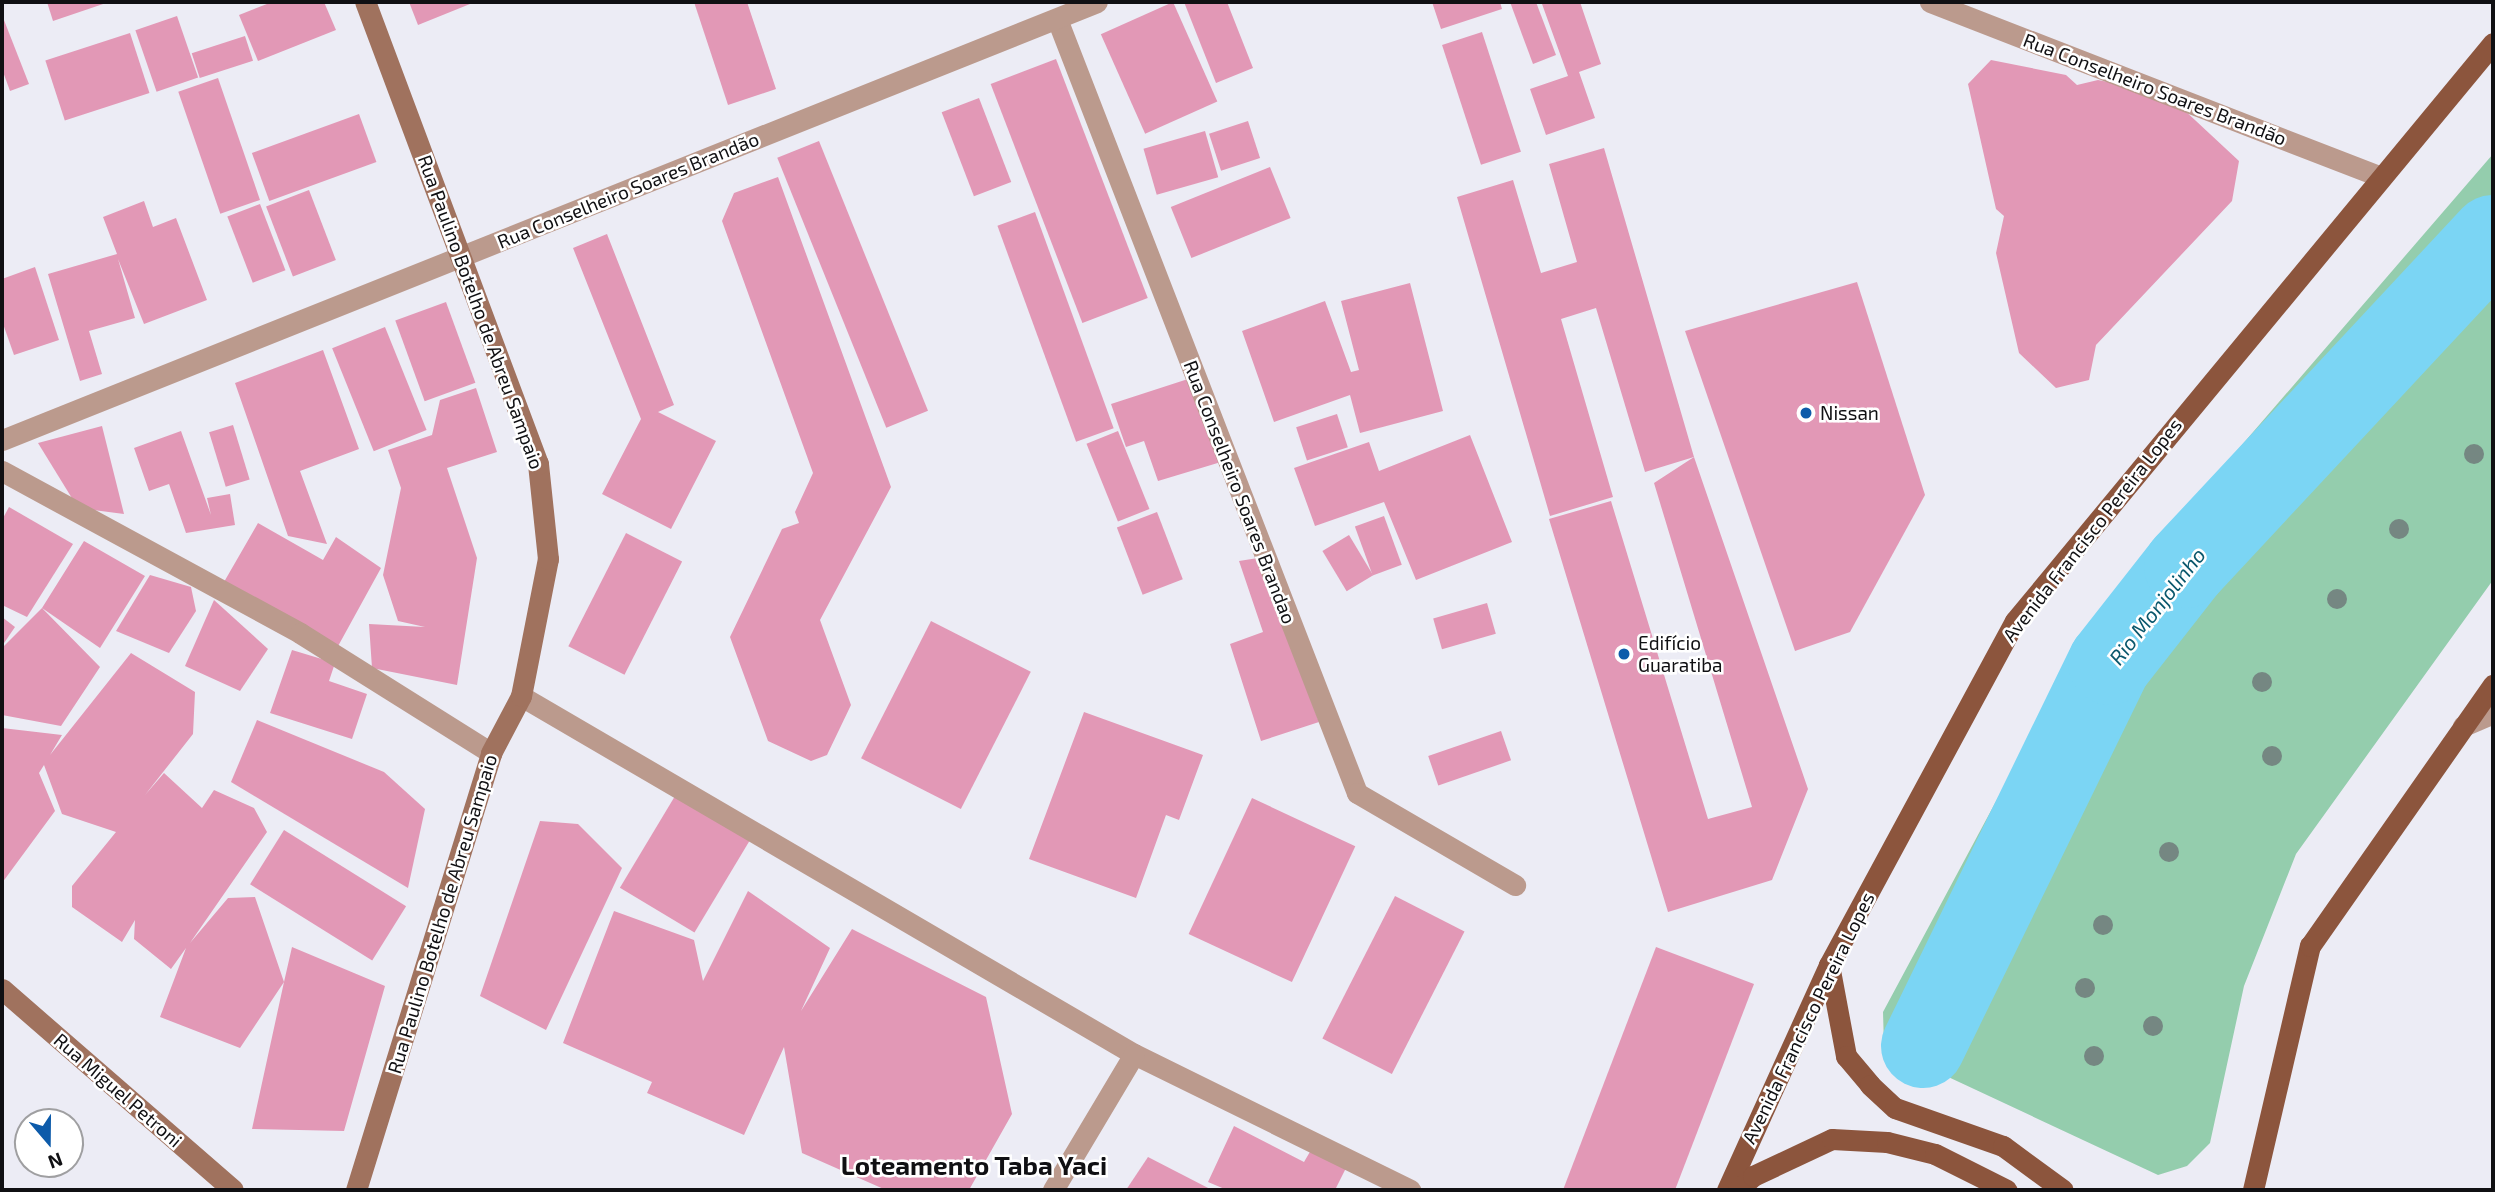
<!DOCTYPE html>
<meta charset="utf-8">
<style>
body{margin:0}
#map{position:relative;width:2495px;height:1192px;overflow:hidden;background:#ececf5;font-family:"Exo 2",sans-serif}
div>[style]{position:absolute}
.green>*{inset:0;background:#94cdad}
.river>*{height:84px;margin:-42px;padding:0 42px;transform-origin:42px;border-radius:42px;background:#7bd5f4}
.building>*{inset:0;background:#e298b6;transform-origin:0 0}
.lane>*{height:21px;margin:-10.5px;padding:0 10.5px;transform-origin:10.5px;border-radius:10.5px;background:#bb9a8d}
.street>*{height:21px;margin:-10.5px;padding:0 10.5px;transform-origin:10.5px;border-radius:10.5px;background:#bb9a8d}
.secondary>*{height:21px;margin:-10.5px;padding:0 10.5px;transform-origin:10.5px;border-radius:10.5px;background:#a0725e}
.primary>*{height:21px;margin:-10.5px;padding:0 10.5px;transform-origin:10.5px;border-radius:10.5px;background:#8c553d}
.trees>*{width:20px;height:20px;margin:-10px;border-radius:50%;background:#758782}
.dots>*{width:19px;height:19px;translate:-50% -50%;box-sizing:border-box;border:4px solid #fff;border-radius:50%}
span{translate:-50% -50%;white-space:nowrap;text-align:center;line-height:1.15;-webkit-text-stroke:5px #fff;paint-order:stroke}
.street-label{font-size:19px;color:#101013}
.poi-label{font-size:19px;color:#101013}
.left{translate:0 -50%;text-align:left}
.water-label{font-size:21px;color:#0a586d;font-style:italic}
.district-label{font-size:26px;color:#101013;font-weight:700}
.frame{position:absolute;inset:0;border:4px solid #101013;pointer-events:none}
.north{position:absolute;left:14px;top:1108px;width:70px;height:70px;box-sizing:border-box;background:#fff;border:2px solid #9f9fa1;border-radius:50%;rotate:160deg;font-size:19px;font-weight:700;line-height:28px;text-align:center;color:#101013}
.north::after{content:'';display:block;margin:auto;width:24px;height:32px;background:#0d5baa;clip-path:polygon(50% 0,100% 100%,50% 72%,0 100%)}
</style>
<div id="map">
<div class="green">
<i style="clip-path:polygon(2493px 154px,2493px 580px,2296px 854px,2244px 986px,2210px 1143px,2187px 1166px,2158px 1175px,1884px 1047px,1883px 1012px,2097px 613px)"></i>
</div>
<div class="river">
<i style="left:1923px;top:1046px;width:426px;rotate:-64deg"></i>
<i style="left:2110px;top:663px;width:123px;rotate:-51.9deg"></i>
<i style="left:2186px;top:566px;width:450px;rotate:-47deg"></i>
</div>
<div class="building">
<i style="clip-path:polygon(47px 2px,109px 2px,53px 21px)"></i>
<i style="clip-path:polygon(272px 2px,324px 2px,336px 30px,258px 61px,239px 15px)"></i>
<i style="clip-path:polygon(409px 2px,475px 2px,418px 25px)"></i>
<i style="clip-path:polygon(694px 2px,747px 2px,776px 89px,728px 105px)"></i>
<i style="left:1173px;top:2px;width:109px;height:79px;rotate:66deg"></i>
<i style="clip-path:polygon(1184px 2px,1227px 2px,1253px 68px,1216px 83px)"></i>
<i style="clip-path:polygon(1432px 2px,1500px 2px,1502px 9px,1441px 29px)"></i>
<i style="clip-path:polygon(1510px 2px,1536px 2px,1556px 55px,1533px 64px)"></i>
<i style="clip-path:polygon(1549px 2px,1580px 2px,1601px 64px,1579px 72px,1595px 118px,1546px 135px,1530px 89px,1568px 76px,1542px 4px)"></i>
<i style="clip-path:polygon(2px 15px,29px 84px,10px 91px,2px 69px)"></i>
<i style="left:177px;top:16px;width:65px;height:44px;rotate:71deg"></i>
<i style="left:1482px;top:32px;width:126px;height:42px;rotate:72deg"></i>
<i style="left:130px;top:33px;width:63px;height:89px;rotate:72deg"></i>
<i style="left:245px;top:36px;width:26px;height:56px;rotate:72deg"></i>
<i style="left:1056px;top:59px;width:256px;height:70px;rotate:69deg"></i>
<i style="clip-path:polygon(1991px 60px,2066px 75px,2077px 85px,2098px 80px,2167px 94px,2239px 161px,2232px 201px,2096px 345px,2089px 380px,2056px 388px,2019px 353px,1996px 253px,2004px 216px,1996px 209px,1968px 84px)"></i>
<i style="left:218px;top:78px;width:129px;height:42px;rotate:71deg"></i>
<i style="left:979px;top:98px;width:90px;height:40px;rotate:69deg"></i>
<i style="left:359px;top:114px;width:51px;height:114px;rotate:70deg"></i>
<i style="left:1248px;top:121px;width:39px;height:41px;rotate:72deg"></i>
<i style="left:1205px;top:131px;width:48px;height:64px;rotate:74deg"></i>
<i style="left:819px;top:141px;width:291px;height:45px;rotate:68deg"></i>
<i style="clip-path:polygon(1604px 148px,1694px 457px,1645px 472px,1596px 308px,1561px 319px,1613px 497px,1550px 516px,1457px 197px,1513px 180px,1541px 273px,1577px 262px,1549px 164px)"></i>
<i style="left:1270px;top:167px;width:55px;height:107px;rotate:68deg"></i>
<i style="clip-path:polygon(778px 177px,891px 487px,820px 620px,851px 705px,827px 755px,811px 761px,768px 741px,730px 637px,782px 529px,799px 523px,795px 512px,813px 473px,722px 221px,734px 193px)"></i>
<i style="left:309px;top:190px;width:75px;height:46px;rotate:69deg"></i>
<i style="clip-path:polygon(144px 201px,153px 227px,176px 218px,207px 300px,144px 324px,118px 259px,135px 318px,89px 331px,102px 374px,80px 381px,48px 274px,117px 254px,103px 217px)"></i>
<i style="left:260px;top:204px;width:71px;height:35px;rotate:69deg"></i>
<i style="left:1035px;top:212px;width:230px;height:40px;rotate:70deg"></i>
<i style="clip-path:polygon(607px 234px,674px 405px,658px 412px,716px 441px,671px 529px,602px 494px,641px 419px,573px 248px)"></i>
<i style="clip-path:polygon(35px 267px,59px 340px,14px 355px,2px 321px,2px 279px)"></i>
<i style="clip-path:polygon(1857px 282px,1925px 495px,1850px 632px,1795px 651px,1685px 331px)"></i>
<i style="clip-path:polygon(1410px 283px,1443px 411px,1360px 433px,1350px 395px,1274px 422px,1242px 331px,1325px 301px,1351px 372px,1359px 370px,1341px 301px)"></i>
<i style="left:446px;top:302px;width:86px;height:54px;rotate:70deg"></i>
<i style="left:385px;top:327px;width:111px;height:57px;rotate:68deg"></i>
<i style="clip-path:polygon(323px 350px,359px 449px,300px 471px,327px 544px,288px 536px,235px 383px)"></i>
<i style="clip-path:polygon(1188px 379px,1221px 462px,1158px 481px,1144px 441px,1126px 447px,1111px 404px)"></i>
<i style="clip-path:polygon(476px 388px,497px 452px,447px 468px,477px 558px,457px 685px,372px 668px,369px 624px,425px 627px,398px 621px,383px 575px,401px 488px,388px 450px,432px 435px,440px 400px)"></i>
<i style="left:1337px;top:414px;width:35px;height:43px;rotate:72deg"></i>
<i style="left:233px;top:425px;width:57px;height:25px;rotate:73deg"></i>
<i style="clip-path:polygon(102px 426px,124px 514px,78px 508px,38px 443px)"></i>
<i style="clip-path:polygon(181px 431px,211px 515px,207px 498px,230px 494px,235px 525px,186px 533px,169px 484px,149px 491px,134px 448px)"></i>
<i style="left:1118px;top:431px;width:84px;height:34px;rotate:68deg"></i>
<i style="clip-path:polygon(1470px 435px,1512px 542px,1416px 580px,1384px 502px,1315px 526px,1294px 468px,1369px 442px,1379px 471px)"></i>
<i style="clip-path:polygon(1694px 457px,1808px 789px,1772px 880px,1668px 912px,1549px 519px,1611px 501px,1708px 819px,1752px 807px,1654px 483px)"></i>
<i style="clip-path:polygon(9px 507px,73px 544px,27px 617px,2px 605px,2px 520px)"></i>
<i style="left:1157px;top:512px;width:72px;height:43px;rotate:69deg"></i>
<i style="left:1384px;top:516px;width:52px;height:31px;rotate:70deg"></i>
<i style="clip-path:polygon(258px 523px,323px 560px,336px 537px,381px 568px,337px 648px,224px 582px)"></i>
<i style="left:626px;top:533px;width:63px;height:127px;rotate:27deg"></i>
<i style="left:1349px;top:535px;width:47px;height:31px;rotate:59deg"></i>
<i style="clip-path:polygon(84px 541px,145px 576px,100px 648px,42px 608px,100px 667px,61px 726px,2px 715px,2px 648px,42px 608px)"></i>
<i style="clip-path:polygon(1258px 558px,1319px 722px,1261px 741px,1230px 644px,1263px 632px,1239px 561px)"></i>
<i style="clip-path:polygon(150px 575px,191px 587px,196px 611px,169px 653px,116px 631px)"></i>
<i style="clip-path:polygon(214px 600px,268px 649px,240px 691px,185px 666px)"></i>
<i style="left:1487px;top:603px;width:32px;height:56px;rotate:74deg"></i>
<i style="clip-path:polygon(2px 617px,15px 627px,2px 646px)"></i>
<i style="left:931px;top:621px;width:112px;height:154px;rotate:27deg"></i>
<i style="clip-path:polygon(292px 650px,335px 663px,329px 681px,367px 694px,352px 739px,270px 713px)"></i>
<i style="clip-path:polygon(131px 653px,195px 692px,193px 734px,145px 795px,164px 773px,202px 808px,214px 790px,254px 808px,267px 832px,190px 943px,228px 898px,255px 897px,284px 982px,292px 947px,385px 986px,344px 1131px,252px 1129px,284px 982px,240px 1048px,160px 1017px,186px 948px,171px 969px,134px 939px,135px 920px,122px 942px,72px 907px,72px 886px,116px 832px,62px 814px,44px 765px,39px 773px,55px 811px,2px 883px,2px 728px,62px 735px,50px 755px)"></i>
<i style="clip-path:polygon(1084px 712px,1203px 755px,1179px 820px,1166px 815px,1136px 898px,1029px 859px)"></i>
<i style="clip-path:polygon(257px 720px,384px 772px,425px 809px,408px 888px,231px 782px)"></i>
<i style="left:1501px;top:731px;width:31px;height:77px;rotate:71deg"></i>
<i style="left:675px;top:796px;width:87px;height:107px;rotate:31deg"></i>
<i style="left:1252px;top:798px;width:114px;height:150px;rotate:25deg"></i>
<i style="clip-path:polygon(540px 821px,578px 824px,622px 868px,546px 1030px,480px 996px)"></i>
<i style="left:284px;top:830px;width:144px;height:64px;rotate:32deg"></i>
<i style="clip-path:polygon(748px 891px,830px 948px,801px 1011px,852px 929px,986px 997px,1012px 1114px,969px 1190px,886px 1190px,802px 1153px,784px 1047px,744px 1135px,647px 1093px,652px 1082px,563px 1043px,614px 911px,694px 940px,703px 981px)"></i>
<i style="left:1395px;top:896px;width:78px;height:160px;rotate:27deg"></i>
<i style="clip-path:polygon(1656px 947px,1754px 984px,1675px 1190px,1563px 1190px)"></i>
<i style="clip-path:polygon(1234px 1126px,1304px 1162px,1311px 1150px,1347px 1166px,1335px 1190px,1227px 1190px,1208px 1182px)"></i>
<i style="clip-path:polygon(1148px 1157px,1212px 1190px,1126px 1190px)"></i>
</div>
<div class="lane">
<i style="left:2px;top:471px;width:339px;rotate:28.5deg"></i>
<i style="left:300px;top:633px;width:226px;rotate:32.1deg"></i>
<i style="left:2463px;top:726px;width:33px;rotate:-23deg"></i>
</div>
<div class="street">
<i style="left:1930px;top:2px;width:482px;rotate:21.2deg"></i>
<i style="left:1057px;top:19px;width:830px;rotate:68.81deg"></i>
<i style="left:1357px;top:793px;width:183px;rotate:30.2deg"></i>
<i style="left:2px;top:440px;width:1179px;rotate:-21.8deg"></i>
<i style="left:521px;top:696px;width:710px;rotate:30.29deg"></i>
<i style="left:1134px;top:1054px;width:308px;rotate:26.2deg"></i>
<i style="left:1053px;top:1190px;width:158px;rotate:-59.2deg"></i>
</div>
<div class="secondary">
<i style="left:2px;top:989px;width:306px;rotate:41deg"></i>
<i style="left:356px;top:1190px;width:457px;rotate:-72.8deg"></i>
<i style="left:491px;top:753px;width:64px;rotate:-62.2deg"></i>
<i style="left:521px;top:696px;width:140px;rotate:-78.9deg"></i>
<i style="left:548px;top:559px;width:96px;rotate:-96deg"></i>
<i style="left:538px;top:464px;width:493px;rotate:-110.5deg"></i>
</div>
<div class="primary">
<i style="left:1829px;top:965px;width:93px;rotate:79.4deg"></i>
<i style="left:1846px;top:1056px;width:38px;rotate:50deg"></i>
<i style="left:1870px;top:1085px;width:34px;rotate:43deg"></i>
<i style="left:1895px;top:1108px;width:114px;rotate:19.4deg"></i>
<i style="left:2003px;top:1146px;width:74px;rotate:36.3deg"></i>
<i style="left:1727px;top:1190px;width:247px;rotate:-65.6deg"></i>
<i style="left:1829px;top:965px;width:391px;rotate:-61.6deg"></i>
<i style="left:2015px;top:621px;width:750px;rotate:-50.41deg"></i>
<i style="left:1738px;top:1190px;width:21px;rotate:-43deg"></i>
<i style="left:1753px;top:1176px;width:87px;rotate:-25.1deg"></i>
<i style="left:1832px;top:1139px;width:55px;rotate:3.1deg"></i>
<i style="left:1887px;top:1142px;width:49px;rotate:14deg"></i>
<i style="left:1935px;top:1154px;width:80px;rotate:26.6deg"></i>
<i style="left:2253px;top:1190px;width:251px;rotate:-76.9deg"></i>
<i style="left:2310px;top:946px;width:319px;rotate:-55deg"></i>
</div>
<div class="trees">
<i style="left:2474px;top:454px"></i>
<i style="left:2399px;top:529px"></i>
<i style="left:2337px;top:599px"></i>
<i style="left:2262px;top:682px"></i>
<i style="left:2272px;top:756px"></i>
<i style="left:2169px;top:852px"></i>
<i style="left:2103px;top:925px"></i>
<i style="left:2085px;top:988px"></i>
<i style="left:2153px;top:1026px"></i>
<i style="left:2094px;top:1056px"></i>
</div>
<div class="dots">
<i style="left:1806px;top:413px;background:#0d5baa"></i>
<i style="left:1624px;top:654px;background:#0d5baa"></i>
</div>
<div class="street-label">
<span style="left:2155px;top:89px;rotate:21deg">Rua Conselheiro Soares Brandão</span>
<span style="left:628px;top:190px;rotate:-22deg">Rua Conselheiro Soares Brandão</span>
<span style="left:481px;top:312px;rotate:70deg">Rua Paulino Botelho de Abreu Sampaio</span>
<span style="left:1240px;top:492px;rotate:69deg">Rua Conselheiro Soares Brandao</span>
<span style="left:2092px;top:530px;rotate:-52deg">Avenida Francisco Pereira Lopes</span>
<span style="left:442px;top:914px;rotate:-73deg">Rua Paulino Botelho de Abreu Sampaio</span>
<span style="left:1808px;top:1018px;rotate:-64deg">Avenida Francisco Pereira Lopes</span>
<span style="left:118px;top:1090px;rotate:41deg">Rua Miguel Petroni</span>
</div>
<div class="poi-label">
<span class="left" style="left:1820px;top:413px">Nissan</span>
<span class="left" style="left:1638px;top:654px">Edifício<br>Guaratiba</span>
</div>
<div class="water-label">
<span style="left:2157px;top:606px;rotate:-52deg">Rio Monjolinho</span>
</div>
<div class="district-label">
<span style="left:974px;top:1165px">Loteamento Taba Yaci</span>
</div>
<div class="frame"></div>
<div class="north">N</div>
</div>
